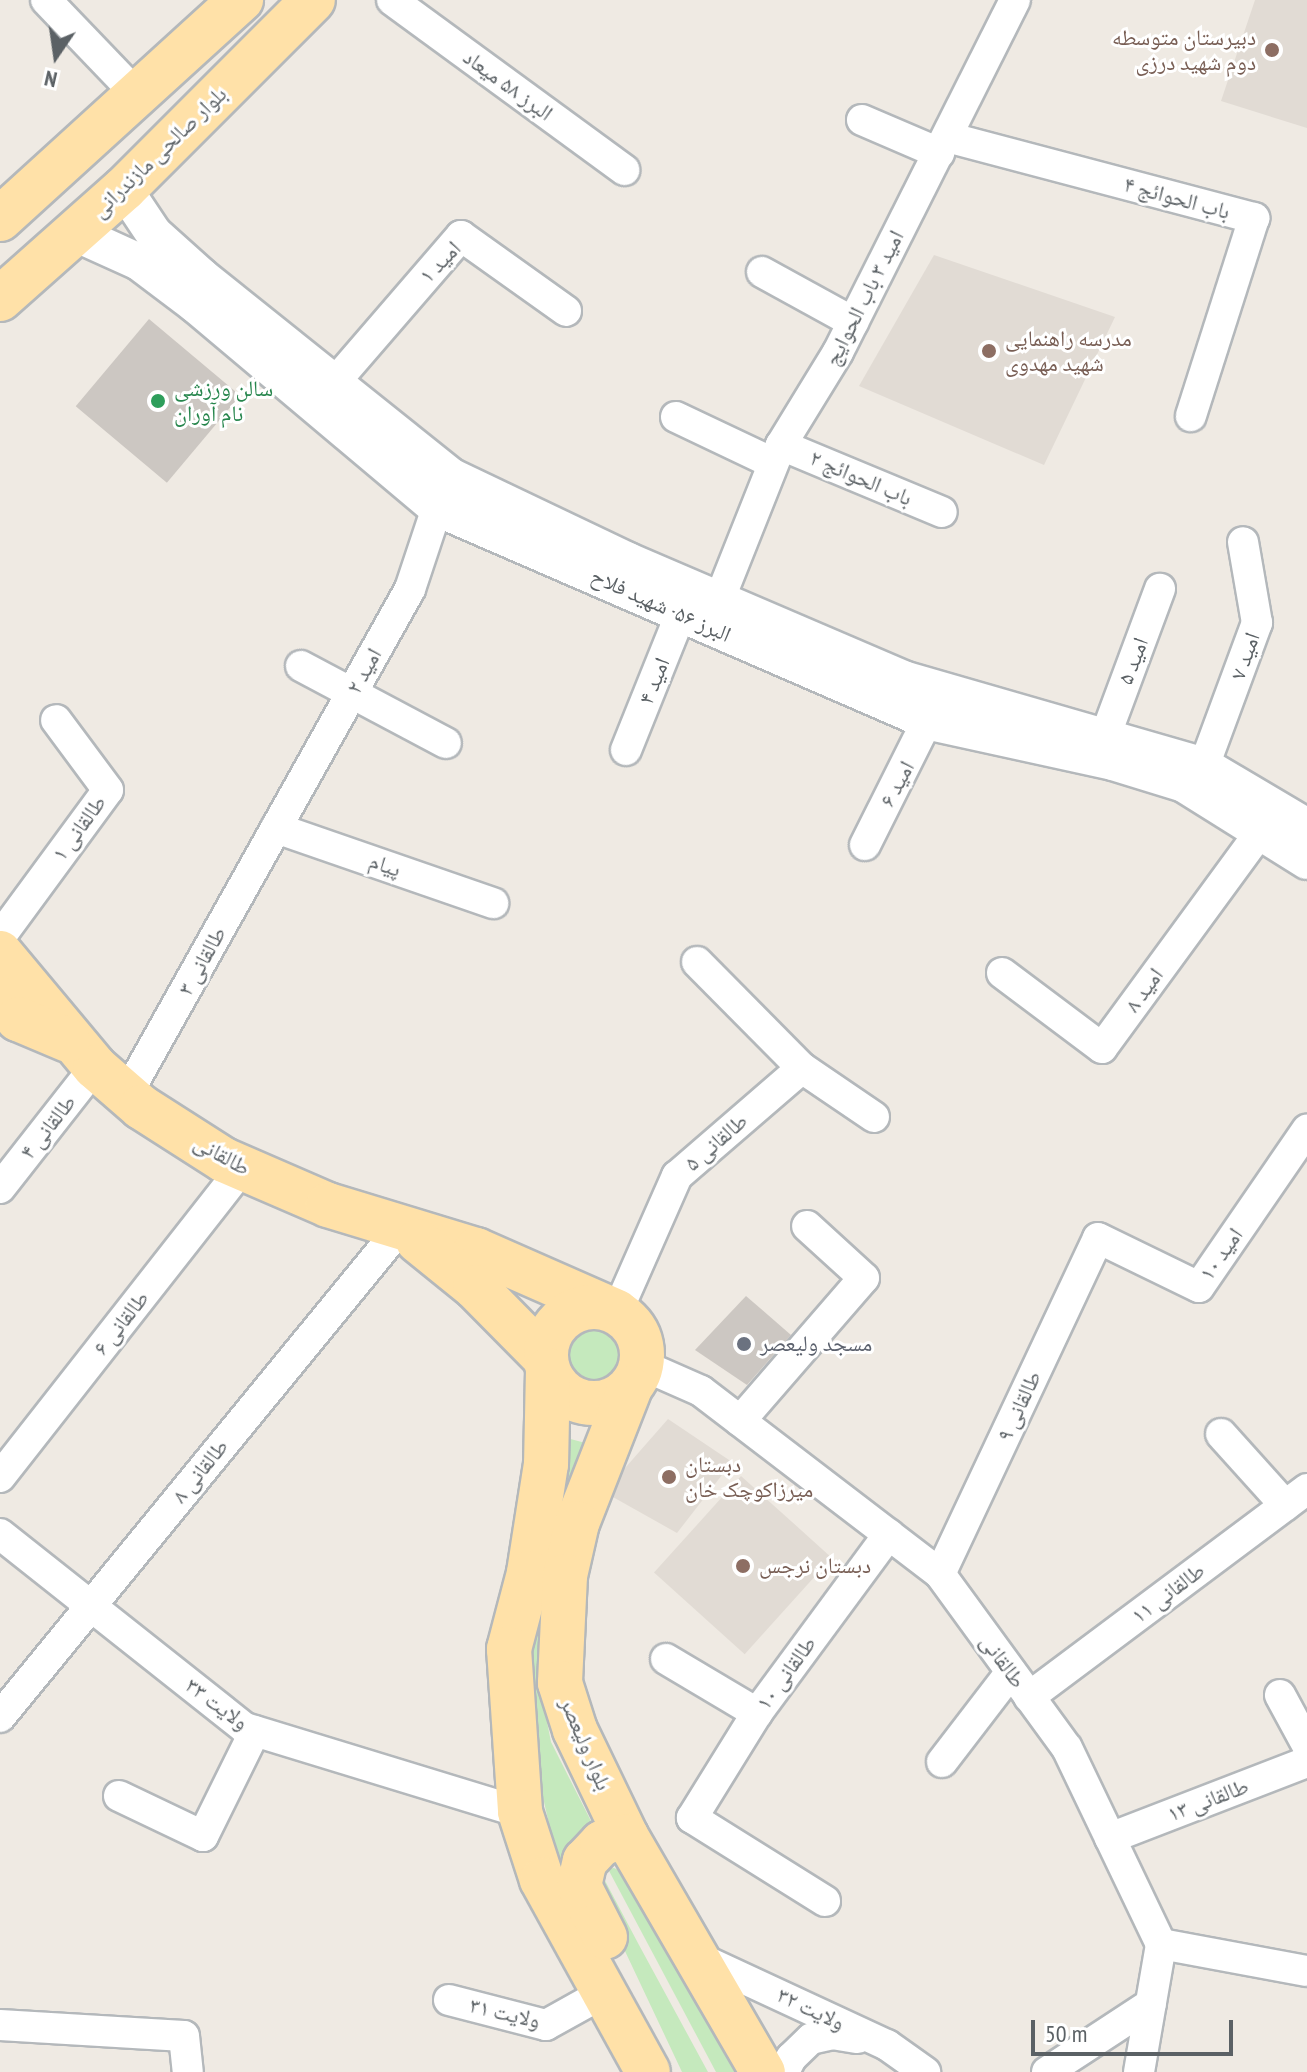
<!DOCTYPE html>
<meta charset="utf-8">
<style>
body{margin:0}
#map{position:relative;width:1307px;height:2072px;overflow:hidden;background:#efeae3;font-family:"PT Sans Narrow","Noto Naskh Arabic",sans-serif}
div>[style]{position:absolute}
.education>*{inset:0;background:#e1dbd4;transform-origin:0 0}
.green>*{inset:0;background:#c5e9bd}
.round{border-radius:50%}
.building>*{inset:0;background:#ccc7c2;transform-origin:0 0}
.roads{filter:drop-shadow(2px 0 #b4b8bb) drop-shadow(-2px 0 #b4b8bb) drop-shadow(0 2px #b4b8bb) drop-shadow(0 -2px #b4b8bb)}
.minor>*{height:30px;margin:-15px;padding:0 15px;transform-origin:15px;border-radius:15px;background:#fff}
.tertiary>*{height:36px;margin:-18px;padding:0 18px;transform-origin:18px;border-radius:18px;background:#fff}
.primary>*{height:44px;margin:-22px;padding:0 22px;transform-origin:22px;border-radius:22px;background:#ffe1a8}
.primary>.ring{margin:-22px;padding:0;box-sizing:content-box;background:none;border:44px solid #ffe1a8;border-radius:50%}
.dots>*{width:22px;height:22px;translate:-50% -50%;box-sizing:border-box;border:4px solid #fff;border-radius:50%}
span{translate:-50% -50%;white-space:nowrap;text-align:center;line-height:1.15;-webkit-text-stroke:6px #fff;paint-order:stroke}
.education-label{font-size:22px;color:#785e54}
.right{translate:-100% -50%;text-align:right}
.left{translate:0 -50%;text-align:left}
.street-label{font-size:22px;color:#5b6165}
.leisure-label{font-size:22px;color:#27864d}
.worship-label{font-size:22px;color:#5b616d}
.north{position:absolute;left:16px;top:16px;width:80px;height:80px;-webkit-text-stroke:6px #fff;paint-order:stroke;rotate:193deg;font-size:22px;font-weight:700;line-height:32px;text-align:center;color:#5b6165}
.north::after{content:'';display:block;margin:auto;width:28px;height:36px;background:#5b6165;clip-path:polygon(50% 0,100% 100%,50% 72%,0 100%)}
.scale{position:absolute;left:1031px;top:2020px;width:202px;height:36px;box-sizing:border-box;border:4px solid #5b6165;border-top:0;padding-left:10px;font-size:24px;line-height:28px;white-space:nowrap;color:#5b6165;-webkit-text-stroke:6px #fff;paint-order:stroke}
</style>
<div id="map">
<div class="education">
<i style="clip-path:polygon(1255px 0,1307px 0,1307px 128px,1221px 101px)"></i>
<i style="clip-path:polygon(934px 255px,1115px 317px,1044px 465px,859px 386px)"></i>
<i style="clip-path:polygon(668px 1419px,732px 1462px,677px 1533px,604px 1492px)"></i>
<i style="left:741px;top:1476px;width:122px;height:130px;rotate:42deg"></i>
</div>
<div class="green">
<i class="round" style="left:559px;top:1321px;width:70px;height:70px"></i>
<i style="clip-path:polygon(563px 1437px,593px 1445px,539px 1682px,551px 1742px,595px 1829px,573px 1842px,558px 1863px,531px 1745px,526px 1656px)"></i>
<i style="clip-path:polygon(614px 1868px,623px 1872px,742px 2072px,716px 2072px,608px 1869px)"></i>
<i style="clip-path:polygon(602px 1875px,639px 1945px,708px 2072px,682px 2072px,599px 1896px)"></i>
</div>
<div class="building">
<i style="left:149px;top:319px;width:119px;height:114px;rotate:40deg"></i>
<i style="clip-path:polygon(746px 1296px,791px 1335px,747px 1385px,695px 1350px)"></i>
</div>
<div class="roads">
<div class="minor">
<i style="left:46px;top:0;width:130px;rotate:46.2deg"></i>
<i style="left:392px;top:0;width:288px;rotate:36.2deg"></i>
<i style="left:862px;top:120px;width:84px;rotate:23.2deg"></i>
<i style="left:947px;top:137px;width:318px;rotate:14.8deg"></i>
<i style="left:1254px;top:218px;width:208px;rotate:107.7deg"></i>
<i style="left:762px;top:272px;width:104px;rotate:28.8deg"></i>
<i style="left:335px;top:382px;width:193px;rotate:-49.2deg"></i>
<i style="left:461px;top:236px;width:129px;rotate:35.5deg"></i>
<i style="left:676px;top:417px;width:107px;rotate:25.4deg"></i>
<i style="left:781px;top:445px;width:174px;rotate:22.6deg"></i>
<i style="left:720px;top:598px;width:165px;rotate:-68.3deg"></i>
<i style="left:781px;top:445px;width:109px;rotate:-58.5deg"></i>
<i style="left:838px;top:352px;width:394px;rotate:-63.3deg"></i>
<i style="left:301px;top:666px;width:164px;rotate:28deg"></i>
<i style="left:1106px;top:734px;width:155px;rotate:-69.6deg"></i>
<i style="left:626px;top:750px;width:148px;rotate:-68.1deg"></i>
<i style="left:1204px;top:766px;width:153px;rotate:-69.7deg"></i>
<i style="left:1257px;top:623px;width:82px;rotate:-99.8deg"></i>
<i style="left:276px;top:828px;width:230px;rotate:19.1deg"></i>
<i style="left:865px;top:845px;width:161px;rotate:-63.4deg"></i>
<i style="left:0;top:937px;width:182px;rotate:-53.7deg"></i>
<i style="left:108px;top:790px;width:87px;rotate:-126.6deg"></i>
<i style="left:697px;top:962px;width:149px;rotate:45.3deg"></i>
<i style="left:1002px;top:973px;width:125px;rotate:36.9deg"></i>
<i style="left:1102px;top:1048px;width:268px;rotate:-53.8deg"></i>
<i style="left:127px;top:1094px;width:579px;rotate:-60.73deg"></i>
<i style="left:410px;top:589px;width:85px;rotate:-71.6deg"></i>
<i style="left:0;top:1188px;width:154px;rotate:-51.9deg"></i>
<i style="left:617px;top:1312px;width:149px;rotate:-66.2deg"></i>
<i style="left:677px;top:1176px;width:165px;rotate:-40.8deg"></i>
<i style="left:802px;top:1068px;width:87px;rotate:34.2deg"></i>
<i style="left:642px;top:1365px;width:64px;rotate:23.8deg"></i>
<i style="left:701px;top:1391px;width:301px;rotate:37.4deg"></i>
<i style="left:940px;top:1574px;width:215px;rotate:53.9deg"></i>
<i style="left:1067px;top:1748px;width:217px;rotate:64.4deg"></i>
<i style="left:1161px;top:1944px;width:148px;rotate:10.5deg"></i>
<i style="left:740px;top:1421px;width:189px;rotate:-49.1deg"></i>
<i style="left:864px;top:1278px;width:77px;rotate:-137.6deg"></i>
<i style="left:1221px;top:1434px;width:96px;rotate:48deg"></i>
<i style="left:0;top:1477px;width:392px;rotate:-51.9deg"></i>
<i style="left:0;top:1534px;width:313px;rotate:38.4deg"></i>
<i style="left:245px;top:1728px;width:288px;rotate:17deg"></i>
<i style="left:940px;top:1574px;width:371px;rotate:-64.8deg"></i>
<i style="left:1098px;top:1238px;width:112px;rotate:25.9deg"></i>
<i style="left:1199px;top:1287px;width:191px;rotate:-55.5deg"></i>
<i style="left:666px;top:1659px;width:106px;rotate:30.7deg"></i>
<i style="left:1280px;top:1695px;width:57px;rotate:61.6deg"></i>
<i style="left:1029px;top:1697px;width:347px;rotate:-36.8deg"></i>
<i style="left:0;top:1717px;width:633px;rotate:-50.7deg"></i>
<i style="left:942px;top:1762px;width:113px;rotate:-52.5deg"></i>
<i style="left:119px;top:1796px;width:93px;rotate:25.5deg"></i>
<i style="left:203px;top:1836px;width:117px;rotate:-63.7deg"></i>
<i style="left:1110px;top:1838px;width:211px;rotate:-21.1deg"></i>
<i style="left:825px;top:1901px;width:157px;rotate:-148deg"></i>
<i style="left:692px;top:1818px;width:123px;rotate:-58.2deg"></i>
<i style="left:757px;top:1713px;width:222px;rotate:-53.6deg"></i>
<i style="left:695px;top:1956px;width:212px;rotate:24.9deg"></i>
<i style="left:887px;top:2045px;width:47px;rotate:35.4deg"></i>
<i style="left:449px;top:2000px;width:100px;rotate:14.5deg"></i>
<i style="left:546px;top:2025px;width:64px;rotate:-29deg"></i>
<i style="left:0;top:2025px;width:184px;rotate:3.4deg"></i>
<i style="left:184px;top:2036px;width:36px;rotate:84deg"></i>
<i style="left:784px;top:2072px;width:16px;rotate:-63deg"></i>
<i style="left:791px;top:2058px;width:28px;rotate:-44deg"></i>
<i style="left:811px;top:2039px;width:22px;rotate:-13deg"></i>
<i style="left:832px;top:2034px;width:26px;rotate:9deg"></i>
<i style="left:1047px;top:2072px;width:124px;rotate:-33.2deg"></i>
<i style="left:1139px;top:2072px;width:130px;rotate:-80.2deg"></i>
</div>
<div class="tertiary">
<i style="left:124px;top:189px;width:54px;rotate:56.3deg"></i>
<i style="left:154px;top:234px;width:64px;rotate:41.9deg"></i>
<i style="left:202px;top:277px;width:318px;rotate:38.7deg"></i>
<i style="left:450px;top:476px;width:197px;rotate:25.5deg"></i>
<i style="left:628px;top:561px;width:299px;rotate:23.2deg"></i>
<i style="left:903px;top:679px;width:313px;rotate:16.1deg"></i>
<i style="left:1204px;top:766px;width:120px;rotate:30.6deg"></i>
<i style="left:75px;top:233px;width:70px;rotate:24.4deg"></i>
<i style="left:139px;top:262px;width:71px;rotate:37deg"></i>
<i style="left:196px;top:305px;width:315px;rotate:40.1deg"></i>
<i style="left:437px;top:508px;width:537px;rotate:23.46deg"></i>
<i style="left:930px;top:722px;width:187px;rotate:12.3deg"></i>
<i style="left:1113px;top:762px;width:74px;rotate:17.2deg"></i>
<i style="left:1184px;top:784px;width:145px;rotate:32deg"></i>
</div>
<div class="primary">
<i style="left:0;top:219px;width:326px;rotate:-42.3deg"></i>
<i style="left:0;top:299px;width:166px;rotate:-41.6deg"></i>
<i style="left:124px;top:189px;width:267px;rotate:-45deg"></i>
<i style="left:0;top:953px;width:148px;rotate:50.2deg"></i>
<i style="left:95px;top:1067px;width:61px;rotate:41deg"></i>
<i style="left:141px;top:1107px;width:98px;rotate:32.6deg"></i>
<i style="left:224px;top:1160px;width:113px;rotate:23.4deg"></i>
<i style="left:328px;top:1205px;width:155px;rotate:16.9deg"></i>
<i style="left:476px;top:1250px;width:154px;rotate:23.7deg"></i>
<i style="left:0;top:999px;width:27px;rotate:48deg"></i>
<i style="left:18px;top:1019px;width:54px;rotate:22.8deg"></i>
<i style="left:418px;top:1241px;width:73px;rotate:38.9deg"></i>
<i style="left:475px;top:1287px;width:101px;rotate:45.4deg"></i>
<i class="ring" style="left:546px;top:1307px;width:52px;height:52px"></i>
<i style="left:548px;top:1370px;width:94px;rotate:91.2deg"></i>
<i style="left:546px;top:1464px;width:110px;rotate:98.9deg"></i>
<i style="left:529px;top:1573px;width:79px;rotate:104.7deg"></i>
<i style="left:509px;top:1649px;width:163px;rotate:86.1deg"></i>
<i style="left:520px;top:1812px;width:71px;rotate:72.1deg"></i>
<i style="left:542px;top:1880px;width:219px;rotate:61.1deg"></i>
<i style="left:630px;top:1388px;width:145px;rotate:111.4deg"></i>
<i style="left:577px;top:1523px;width:54px;rotate:102.8deg"></i>
<i style="left:565px;top:1576px;width:107px;rotate:92.7deg"></i>
<i style="left:560px;top:1683px;width:49px;rotate:72.3deg"></i>
<i style="left:575px;top:1730px;width:118px;rotate:64.3deg"></i>
<i style="left:626px;top:1836px;width:273px;rotate:59.9deg"></i>
<i style="left:605px;top:1937px;width:57px;rotate:-117deg"></i>
<i style="left:579px;top:1886px;width:26px;rotate:-77deg"></i>
<i style="left:585px;top:1861px;width:25px;rotate:-47deg"></i>
<i style="left:602px;top:1843px;width:25px;rotate:-16deg"></i>
</div>
</div>
<div class="dots">
<i style="left:1272px;top:50px;background:#8d6e63"></i>
<i style="left:989px;top:351px;background:#8d6e63"></i>
<i style="left:158px;top:401px;background:#2e9e5b"></i>
<i style="left:744px;top:1344px;background:#6b7280"></i>
<i style="left:669px;top:1477px;background:#8d6e63"></i>
<i style="left:743px;top:1566px;background:#8d6e63"></i>
</div>
<div class="education-label">
<span class="right" style="left:1256px;top:50px">دبیرستان متوسطه<br>دوم شهید درزی</span>
<span class="left" style="left:1005px;top:351px">مدرسه راهنمایی<br>شهید مهدوی</span>
<span class="left" style="left:685px;top:1477px">دبستان<br>میرزاکوچک خان</span>
<span class="left" style="left:759px;top:1566px">دبستان نرجس</span>
</div>
<div class="street-label">
<span style="left:508px;top:85px;rotate:36deg">البرز ۵۸ میعاد</span>
<span style="left:159px;top:152px;rotate:-44deg">بلوار صالحی مازندرانی</span>
<span style="left:1177px;top:198px;rotate:15deg">باب الحوائج ۴</span>
<span style="left:440px;top:262px;rotate:-46deg">امید ۱</span>
<span style="left:864px;top:298px;rotate:-63deg">امید ۳ باب الحوایج</span>
<span style="left:861px;top:478px;rotate:23deg">باب الحوائج ۲</span>
<span style="left:661px;top:605px;rotate:24deg">البرز ۵۶- شهید فلاح</span>
<span style="left:1245px;top:656px;rotate:-70deg">امید ۷</span>
<span style="left:1133px;top:661px;rotate:-69deg">امید ۵</span>
<span style="left:364px;top:671px;rotate:-61deg">امید ۲</span>
<span style="left:654px;top:681px;rotate:-68deg">امید ۴</span>
<span style="left:897px;top:784px;rotate:-62deg">امید ۶</span>
<span style="left:79px;top:828px;rotate:-54deg">طالقانی ۱</span>
<span style="left:385px;top:865px;rotate:19deg">پیام</span>
<span style="left:202px;top:961px;rotate:-61deg">طالقانی ۳</span>
<span style="left:1144px;top:990px;rotate:-54deg">امید ۸</span>
<span style="left:48px;top:1127px;rotate:-52deg">طالقانی ۴</span>
<span style="left:716px;top:1142px;rotate:-41deg">طالقانی ۵</span>
<span style="left:222px;top:1155px;rotate:29deg">طالقانی</span>
<span style="left:1221px;top:1254px;rotate:-55deg">امید ۱۰</span>
<span style="left:121px;top:1323px;rotate:-52deg">طالقانی ۶</span>
<span style="left:1019px;top:1406px;rotate:-65deg">طالقانی ۹</span>
<span style="left:200px;top:1471px;rotate:-51deg">طالقانی ۸</span>
<span style="left:1168px;top:1593px;rotate:-37deg">طالقانی ۱۱</span>
<span style="left:1003px;top:1661px;rotate:54deg">طالقانی</span>
<span style="left:786px;top:1673px;rotate:-54deg">طالقانی ۱۰</span>
<span style="left:217px;top:1704px;rotate:36deg">ولایت ٣۳</span>
<span style="left:586px;top:1744px;rotate:67deg">بلوار ولیعصر</span>
<span style="left:1208px;top:1800px;rotate:-21deg">طالقانی ۱۳</span>
<span style="left:811px;top:2009px;rotate:25deg">ولایت ۳۲</span>
<span style="left:505px;top:2013px;rotate:13deg">ولایت ۳۱</span>
</div>
<div class="leisure-label">
<span class="left" style="left:174px;top:401px">سالن ورزشی<br>نام آوران</span>
</div>
<div class="worship-label">
<span class="left" style="left:760px;top:1344px">مسجد ولیعصر</span>
</div>
<div class="north">N</div>
<div class="scale">50 m</div>
</div>
